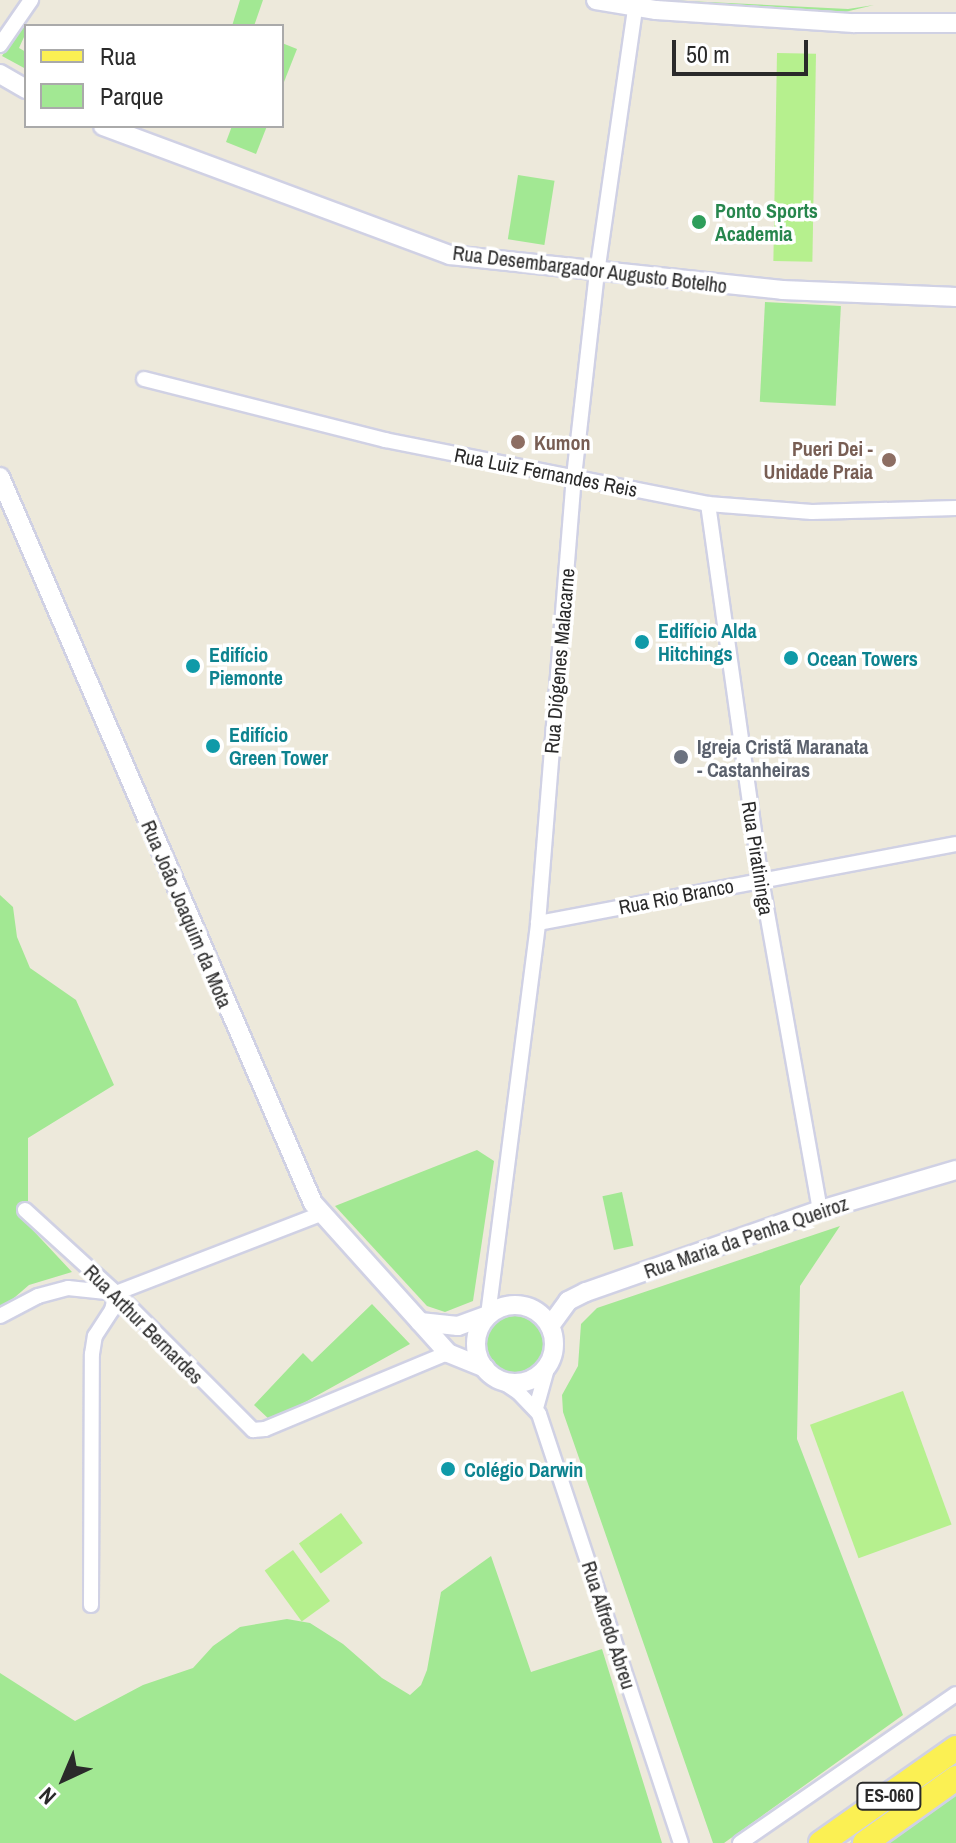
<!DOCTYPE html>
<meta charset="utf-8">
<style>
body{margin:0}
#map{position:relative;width:956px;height:1843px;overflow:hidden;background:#ede9db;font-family:"Archivo Narrow",sans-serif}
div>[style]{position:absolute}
.green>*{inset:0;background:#a2e893;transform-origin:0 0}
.round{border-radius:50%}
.pitch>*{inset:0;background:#b6f08e;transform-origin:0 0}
.roads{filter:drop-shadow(2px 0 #d0d1e4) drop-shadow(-2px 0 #d0d1e4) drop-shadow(0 2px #d0d1e4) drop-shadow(0 -2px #d0d1e4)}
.minor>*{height:14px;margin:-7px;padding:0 7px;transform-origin:7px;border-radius:7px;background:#fff}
.tertiary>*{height:18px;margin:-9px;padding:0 9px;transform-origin:9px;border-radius:9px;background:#fff}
.tertiary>.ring{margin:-9px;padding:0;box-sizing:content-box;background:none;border:18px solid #fff;border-radius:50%}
.primary>*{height:24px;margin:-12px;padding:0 12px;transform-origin:12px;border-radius:12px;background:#fbf053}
.dots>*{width:22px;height:22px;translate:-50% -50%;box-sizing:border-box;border:4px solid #fff;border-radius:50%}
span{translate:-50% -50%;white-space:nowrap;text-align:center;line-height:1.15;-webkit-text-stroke:7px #fff;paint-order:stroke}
.shield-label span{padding:2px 6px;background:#fff;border:2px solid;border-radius:6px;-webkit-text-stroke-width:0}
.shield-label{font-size:18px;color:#2a2a2a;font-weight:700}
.leisure-label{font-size:20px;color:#27864d;font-weight:700}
.left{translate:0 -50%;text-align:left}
.street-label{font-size:20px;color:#2a2a2a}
.education-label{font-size:20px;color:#785e54;font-weight:700}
.right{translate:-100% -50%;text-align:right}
.culture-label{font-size:20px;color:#0d838f;font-weight:700}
.worship-label{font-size:20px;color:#5b616d;font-weight:700}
.legend{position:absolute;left:24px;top:24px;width:260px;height:104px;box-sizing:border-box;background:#fff;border:2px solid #aaa;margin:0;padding:10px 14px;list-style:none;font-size:24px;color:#2a2a2a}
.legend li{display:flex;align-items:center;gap:16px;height:40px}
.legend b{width:40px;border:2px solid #aaa}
.north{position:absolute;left:24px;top:1739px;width:80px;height:80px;-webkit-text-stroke:6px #fff;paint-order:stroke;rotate:224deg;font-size:22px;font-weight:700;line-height:32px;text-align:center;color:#2a2a2a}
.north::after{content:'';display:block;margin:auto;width:28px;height:36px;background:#2a2a2a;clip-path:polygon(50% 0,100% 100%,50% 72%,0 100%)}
.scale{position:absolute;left:672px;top:40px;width:136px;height:36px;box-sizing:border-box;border:4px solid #2a2a2a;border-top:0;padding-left:10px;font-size:24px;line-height:28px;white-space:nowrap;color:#2a2a2a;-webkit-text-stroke:6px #fff;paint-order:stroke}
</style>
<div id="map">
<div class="green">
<i style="clip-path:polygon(240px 0,263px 0,254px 26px,232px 26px)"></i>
<i style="clip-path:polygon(667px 0,848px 9px,874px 5px,845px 12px,715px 7px)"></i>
<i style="clip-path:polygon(24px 23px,29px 26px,19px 48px,26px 52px,26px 69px,2px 56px)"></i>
<i style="clip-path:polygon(282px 43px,297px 49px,282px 87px)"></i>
<i style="clip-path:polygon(232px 126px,267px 126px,256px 154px,226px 142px)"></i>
<i style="left:518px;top:175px;width:37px;height:65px;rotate:9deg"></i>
<i style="left:765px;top:302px;width:76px;height:100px;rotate:3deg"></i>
<i style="clip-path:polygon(0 895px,13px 907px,17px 937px,30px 968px,76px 1000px,114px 1085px,28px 1138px,28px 1225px,72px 1272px,29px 1285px,0 1310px)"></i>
<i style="clip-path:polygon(477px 1150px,494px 1161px,473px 1301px,445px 1312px,427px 1306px,335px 1206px)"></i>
<i style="left:622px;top:1192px;width:55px;height:20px;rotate:78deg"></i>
<i style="clip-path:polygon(840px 1226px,800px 1286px,797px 1439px,903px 1715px,724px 1843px,713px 1843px,563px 1412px,562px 1395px,578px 1366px,581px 1324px,597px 1308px)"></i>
<i style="clip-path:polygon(372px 1304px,410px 1344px,271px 1421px,254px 1405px,303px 1353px,312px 1362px)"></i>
<i class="round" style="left:486px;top:1316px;width:58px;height:58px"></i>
<i style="clip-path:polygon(491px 1556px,531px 1672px,602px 1649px,662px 1843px,0 1843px,0 1673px,75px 1721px,143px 1685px,193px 1668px,213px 1646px,240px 1627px,287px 1619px,310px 1623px,343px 1644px,382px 1678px,410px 1695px,421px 1685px,427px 1670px,441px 1592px)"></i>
<i style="clip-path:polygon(956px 1767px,956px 1843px,850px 1843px)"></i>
</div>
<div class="pitch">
<i style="left:777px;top:53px;width:39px;height:208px;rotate:1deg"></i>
<i style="left:903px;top:1391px;width:142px;height:99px;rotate:70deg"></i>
<i style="left:341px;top:1513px;width:37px;height:52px;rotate:54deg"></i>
<i style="left:293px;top:1550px;width:63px;height:35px;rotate:54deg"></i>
</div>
<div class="roads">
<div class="minor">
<i style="left:0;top:45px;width:55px;rotate:-55.4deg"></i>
<i style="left:144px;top:379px;width:249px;rotate:14.2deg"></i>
<i style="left:385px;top:440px;width:329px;rotate:11.2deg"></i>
<i style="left:708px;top:504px;width:104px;rotate:4.4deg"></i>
<i style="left:812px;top:512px;width:144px;rotate:-1.6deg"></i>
<i style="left:708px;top:504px;width:379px;rotate:82deg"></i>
<i style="left:761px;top:879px;width:336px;rotate:79.9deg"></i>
<i style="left:538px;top:923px;width:425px;rotate:-10.7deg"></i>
<i style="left:25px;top:1210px;width:123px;rotate:42.4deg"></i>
<i style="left:116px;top:1293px;width:194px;rotate:45deg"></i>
<i style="left:253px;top:1430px;width:12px;rotate:-5deg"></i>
<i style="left:265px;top:1429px;width:198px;rotate:-22.6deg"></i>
<i style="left:116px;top:1293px;width:220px;rotate:-21.1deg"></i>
<i style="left:488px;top:1315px;width:395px;rotate:-82.7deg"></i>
<i style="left:538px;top:923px;width:447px;rotate:-85.4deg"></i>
<i style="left:574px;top:477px;width:205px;rotate:-83.6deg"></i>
<i style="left:597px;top:273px;width:268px;rotate:-81.8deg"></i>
<i style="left:0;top:1316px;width:43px;rotate:-27.8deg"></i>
<i style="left:38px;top:1296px;width:31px;rotate:-15deg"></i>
<i style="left:68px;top:1288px;width:48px;rotate:5.9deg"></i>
<i style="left:500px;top:1380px;width:22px;rotate:34deg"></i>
<i style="left:518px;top:1392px;width:30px;rotate:46deg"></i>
<i style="left:539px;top:1414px;width:452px;rotate:71.7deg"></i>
<i style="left:536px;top:1408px;width:45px;rotate:-74.4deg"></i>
<i style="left:91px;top:1605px;width:251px;rotate:-89.8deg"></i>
<i style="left:92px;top:1354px;width:18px;rotate:-81deg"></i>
<i style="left:95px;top:1336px;width:31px;rotate:-57deg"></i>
<i style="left:112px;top:1310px;width:17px;rotate:-77deg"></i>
<i style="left:740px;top:1843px;width:262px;rotate:-34.6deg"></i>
</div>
<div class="tertiary">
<i style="left:596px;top:0;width:61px;rotate:9.5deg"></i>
<i style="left:656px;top:10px;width:198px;rotate:3.8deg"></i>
<i style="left:854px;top:23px;width:102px"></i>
<i style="left:0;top:74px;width:30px;rotate:30deg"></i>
<i style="left:103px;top:126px;width:370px;rotate:20.4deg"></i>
<i style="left:450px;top:255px;width:334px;rotate:6deg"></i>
<i style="left:782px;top:290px;width:174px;rotate:2.3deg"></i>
<i style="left:0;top:477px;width:791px;rotate:66.68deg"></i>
<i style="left:313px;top:1203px;width:202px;rotate:48deg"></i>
<i style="left:448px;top:1353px;width:40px;rotate:22deg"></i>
<i class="ring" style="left:476px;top:1305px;width:60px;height:60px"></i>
<i style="left:420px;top:1322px;width:38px;rotate:6deg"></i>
<i style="left:458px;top:1326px;width:32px;rotate:-20deg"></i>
<i style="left:550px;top:1326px;width:31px;rotate:-54deg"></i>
<i style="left:568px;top:1301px;width:20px;rotate:-27deg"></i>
<i style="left:586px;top:1292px;width:248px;rotate:-19.3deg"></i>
<i style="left:820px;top:1210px;width:142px;rotate:-16.4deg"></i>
</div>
<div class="primary">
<i style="left:821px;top:1843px;width:165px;rotate:-35.1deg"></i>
<i style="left:865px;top:1843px;width:112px;rotate:-35.5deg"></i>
</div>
</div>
<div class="dots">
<i style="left:699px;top:222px;background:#2e9e5b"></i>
<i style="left:518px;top:442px;background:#8d6e63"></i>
<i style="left:889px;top:460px;background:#8d6e63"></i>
<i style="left:642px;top:642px;background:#0f9aa8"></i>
<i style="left:791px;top:658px;background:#0f9aa8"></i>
<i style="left:193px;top:666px;background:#0f9aa8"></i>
<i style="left:213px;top:746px;background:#0f9aa8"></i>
<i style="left:681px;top:757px;background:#6b7280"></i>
<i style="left:448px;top:1469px;background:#0f9aa8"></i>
</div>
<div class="shield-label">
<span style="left:889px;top:1796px">ES-060</span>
</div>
<div class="leisure-label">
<span class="left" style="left:715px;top:222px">Ponto Sports<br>Academia</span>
</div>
<div class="street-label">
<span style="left:590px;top:269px;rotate:7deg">Rua Desembargador Augusto Botelho</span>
<span style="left:546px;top:472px;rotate:11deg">Rua Luiz Fernandes Reis</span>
<span style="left:559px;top:661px;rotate:-85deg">Rua Diógenes Malacarne</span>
<span style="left:758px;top:858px;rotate:81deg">Rua Piratininga</span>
<span style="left:676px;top:896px;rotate:-11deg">Rua Rio Branco</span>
<span style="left:187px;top:914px;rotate:67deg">Rua João Joaquim da Mota</span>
<span style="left:746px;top:1237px;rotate:-19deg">Rua Maria da Penha Queiroz</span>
<span style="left:144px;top:1324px;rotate:45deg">Rua Arthur Bernardes</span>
<span style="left:609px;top:1625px;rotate:72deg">Rua Alfredo Abreu</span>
</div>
<div class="education-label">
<span class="left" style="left:534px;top:442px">Kumon</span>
<span class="right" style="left:873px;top:460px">Pueri Dei -<br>Unidade Praia</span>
</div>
<div class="culture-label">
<span class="left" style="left:658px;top:642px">Edifício Alda<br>Hitchings</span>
<span class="left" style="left:209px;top:666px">Edifício<br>Piemonte</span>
<span class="left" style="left:807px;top:658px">Ocean Towers</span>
<span class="left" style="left:229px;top:746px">Edifício<br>Green Tower</span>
<span class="left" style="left:464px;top:1469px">Colégio Darwin</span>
</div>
<div class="worship-label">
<span class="left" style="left:697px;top:758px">Igreja Cristã Maranata<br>- Castanheiras</span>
</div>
<ul class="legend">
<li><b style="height:10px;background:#fbf053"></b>Rua</li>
<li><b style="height:22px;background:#a2e893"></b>Parque</li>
</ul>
<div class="north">N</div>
<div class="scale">50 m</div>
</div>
